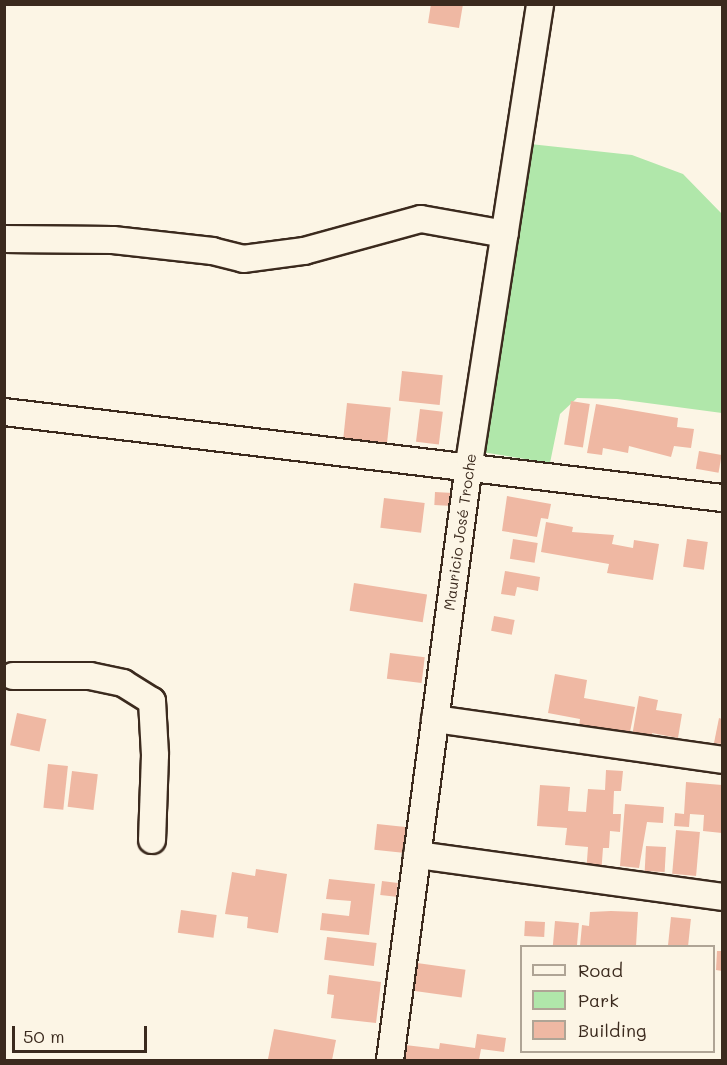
<!DOCTYPE html>
<meta charset="utf-8">
<style>
body{margin:0}
#map{position:relative;width:727px;height:1065px;overflow:hidden;background:#fcf5e5;font-family:Mali,sans-serif}
div>[style]{position:absolute}
.green>*{inset:0;background:#b0e7aa}
.building>*{inset:0;background:#efb8a3;transform-origin:0 0}
.roads{filter:drop-shadow(2px 0 #3b2a1e) drop-shadow(-2px 0 #3b2a1e) drop-shadow(0 2px #3b2a1e) drop-shadow(0 -2px #3b2a1e)}
.minor>*{height:26px;margin:-13px;padding:0 13px;transform-origin:13px;border-radius:13px;background:#fcf5e5}
span{translate:-50% -50%;white-space:nowrap;text-align:center;line-height:1.15;-webkit-text-stroke:4.5px #fcf5e5;paint-order:stroke}
.street-label{font-size:15px;color:#3b2a1e}
.frame{position:absolute;inset:0;border:6px solid #3b2a1e;pointer-events:none}
.legend{position:absolute;left:520px;top:945px;width:195px;height:108px;box-sizing:border-box;background:#fcf5e5;border:2px solid #afa495;margin:0;padding:8px 10px;list-style:none;font-size:18px;color:#3b2a1e}
.legend li{display:flex;align-items:center;gap:12px;height:30px}
.legend b{width:30px;border:2px solid #afa495}
.scale{position:absolute;left:12px;top:1026px;width:135px;height:27px;box-sizing:border-box;border:3px solid #3b2a1e;border-top:0;padding-left:8px;font-size:18px;line-height:21px;white-space:nowrap;color:#3b2a1e;-webkit-text-stroke:4px #fcf5e5;paint-order:stroke}
</style>
<div id="map">
<div class="green">
<i style="clip-path:polygon(530px 144px,632px 155px,683px 174px,722px 214px,722px 413px,617px 399px,577px 398px,560px 414px,550px 463px,482px 452px)"></i>
</div>
<div class="building">
<i style="clip-path:polygon(431px 4px,463px 4px,459px 28px,428px 23px)"></i>
<i style="left:402px;top:371px;width:41px;height:30px;rotate:6deg"></i>
<i style="left:571px;top:401px;width:19px;height:44px;rotate:9deg"></i>
<i style="left:347px;top:403px;width:44px;height:37px;rotate:6deg"></i>
<i style="clip-path:polygon(596px 404px,678px 418px,677px 427px,694px 429px,691px 448px,674px 446px,671px 457px,629px 446px,628px 453px,603px 448px,602px 455px,587px 453px)"></i>
<i style="left:420px;top:409px;width:23px;height:33px;rotate:7deg"></i>
<i style="left:699px;top:451px;width:23px;height:18px;rotate:10deg"></i>
<i style="left:435px;top:492px;width:18px;height:13px;rotate:3deg"></i>
<i style="clip-path:polygon(507px 496px,551px 504px,548px 519px,541px 518px,537px 537px,502px 531px)"></i>
<i style="left:384px;top:498px;width:41px;height:30px;rotate:7deg"></i>
<i style="clip-path:polygon(546px 522px,573px 527px,572px 532px,614px 535px,612px 544px,633px 548px,634px 540px,659px 544px,653px 580px,607px 573px,609px 564px,541px 552px)"></i>
<i style="left:513px;top:539px;width:25px;height:20px;rotate:9deg"></i>
<i style="left:687px;top:539px;width:21px;height:28px;rotate:8deg"></i>
<i style="clip-path:polygon(505px 571px,540px 577px,538px 591px,517px 587px,515px 596px,501px 594px)"></i>
<i style="left:354px;top:583px;width:74px;height:28px;rotate:9deg"></i>
<i style="left:494px;top:616px;width:21px;height:15px;rotate:11deg"></i>
<i style="left:390px;top:653px;width:35px;height:26px;rotate:7deg"></i>
<i style="clip-path:polygon(555px 674px,587px 680px,584px 698px,635px 707px,630px 732px,579px 727px,580px 719px,548px 713px)"></i>
<i style="clip-path:polygon(639px 696px,658px 700px,656px 710px,682px 714px,678px 738px,652px 733px,649px 745px,631px 742px)"></i>
<i style="left:17px;top:713px;width:30px;height:33px;rotate:12deg"></i>
<i style="clip-path:polygon(719px 718px,722px 719px,722px 744px,714px 743px)"></i>
<i style="left:48px;top:764px;width:20px;height:44px;rotate:6deg"></i>
<i style="clip-path:polygon(606px 770px,623px 771px,621px 791px,614px 791px,613px 814px,621px 814px,620px 832px,610px 831px,609px 848px,603px 848px,601px 875px,586px 874px,588px 847px,565px 845px,567px 828px,537px 826px,540px 785px,570px 787px,568px 811px,586px 812px,588px 789px,605px 790px)"></i>
<i style="left:72px;top:771px;width:26px;height:36px;rotate:7deg"></i>
<i style="clip-path:polygon(686px 782px,722px 785px,722px 833px,703px 831px,704px 815px,690px 814px,689px 827px,674px 826px,675px 813px,684px 814px)"></i>
<i style="clip-path:polygon(625px 804px,664px 807px,663px 823px,647px 822px,639px 868px,620px 866px)"></i>
<i style="left:377px;top:824px;width:31px;height:26px;rotate:6deg"></i>
<i style="left:676px;top:830px;width:24px;height:44px;rotate:5deg"></i>
<i style="left:646px;top:846px;width:20px;height:25px;rotate:3deg"></i>
<i style="clip-path:polygon(256px 869px,287px 874px,278px 933px,247px 928px,248px 917px,225px 914px,232px 872px,255px 876px)"></i>
<i style="clip-path:polygon(329px 879px,375px 884px,369px 935px,320px 930px,322px 913px,349px 916px,351px 901px,326px 899px)"></i>
<i style="left:382px;top:881px;width:16px;height:14px;rotate:7deg"></i>
<i style="left:181px;top:910px;width:36px;height:23px;rotate:8deg"></i>
<i style="clip-path:polygon(611px 911px,638px 912px,636px 946px,580px 946px,582px 925px,589px 926px,590px 912px)"></i>
<i style="left:671px;top:917px;width:20px;height:29px;rotate:6deg"></i>
<i style="left:525px;top:921px;width:20px;height:15px;rotate:3deg"></i>
<i style="left:555px;top:921px;width:24px;height:25px;rotate:5deg"></i>
<i style="left:327px;top:937px;width:50px;height:23px;rotate:7deg"></i>
<i style="clip-path:polygon(717px 951px,722px 951px,722px 971px,716px 970px)"></i>
<i style="left:417px;top:963px;width:49px;height:28px;rotate:8deg"></i>
<i style="clip-path:polygon(329px 975px,381px 982px,376px 1023px,331px 1018px,334px 995px,327px 994px)"></i>
<i style="clip-path:polygon(274px 1029px,336px 1040px,332px 1060px,268px 1059px)"></i>
<i style="clip-path:polygon(477px 1034px,506px 1038px,504px 1052px,481px 1049px,479px 1060px,403px 1060px,405px 1045px,439px 1049px,440px 1043px,475px 1048px)"></i>
</div>
<div class="roads">
<div class="minor">
<i style="left:4px;top:239px;width:109px;rotate:0.5deg"></i>
<i style="left:113px;top:240px;width:100px;rotate:6.3deg"></i>
<i style="left:212px;top:251px;width:32px;rotate:14deg"></i>
<i style="left:243px;top:259px;width:62px;rotate:-7.5deg"></i>
<i style="left:304px;top:251px;width:121px;rotate:-15.3deg"></i>
<i style="left:421px;top:219px;width:85px;rotate:10.1deg"></i>
<i style="left:4px;top:412px;width:723px;rotate:6.83deg"></i>
<i style="left:13px;top:676px;width:77px"></i>
<i style="left:90px;top:676px;width:34px;rotate:12deg"></i>
<i style="left:123px;top:683px;width:34px;rotate:32deg"></i>
<i style="left:152px;top:701px;width:54px;rotate:86.8deg"></i>
<i style="left:155px;top:755px;width:85px;rotate:92deg"></i>
<i style="left:435px;top:719px;width:290px;rotate:8.1deg"></i>
<i style="left:417px;top:855px;width:308px;rotate:7.8deg"></i>
<i style="left:390px;top:1060px;width:608px;rotate:-82.44deg"></i>
<i style="left:470px;top:457px;width:458px;rotate:-81.2deg"></i>
</div>
</div>
<div class="street-label">
<span style="left:460px;top:532px;rotate:-82deg">Mauricio José Troche</span>
</div>
<div class="frame"></div>
<ul class="legend">
<li><b style="height:8px;background:#fcf5e5"></b>Road</li>
<li><b style="height:16px;background:#b0e7aa"></b>Park</li>
<li><b style="height:16px;background:#efb8a3"></b>Building</li>
</ul>
<div class="scale">50 m</div>
</div>
